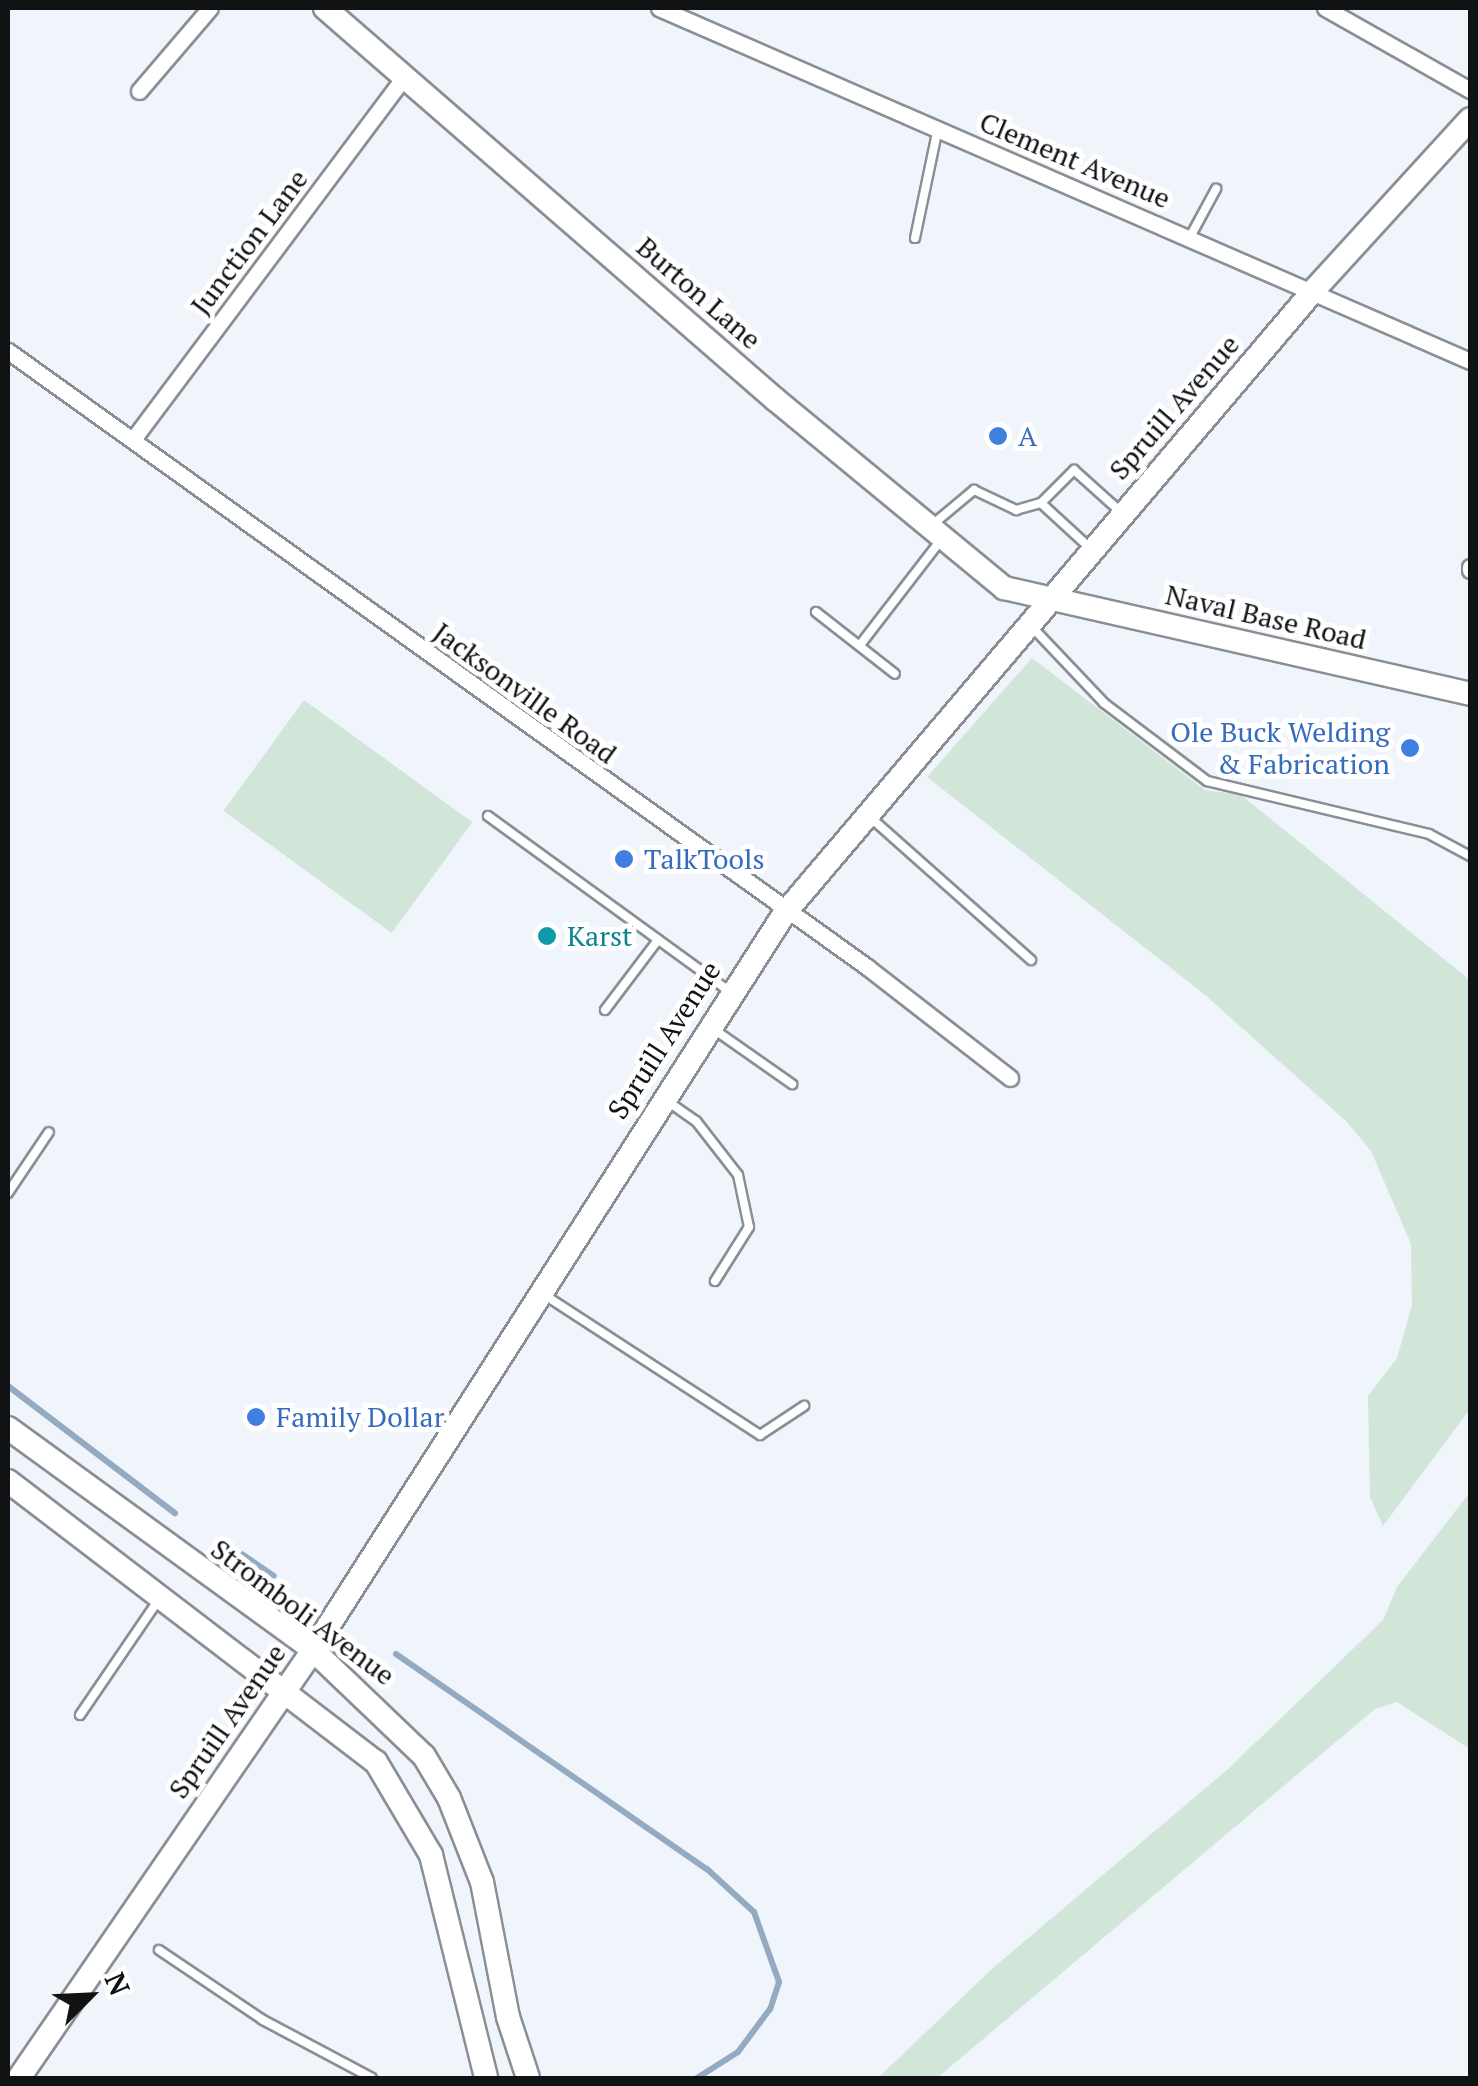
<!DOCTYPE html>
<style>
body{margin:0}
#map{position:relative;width:1478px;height:2086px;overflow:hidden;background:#eff5fb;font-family:"PT Serif",serif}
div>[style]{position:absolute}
.green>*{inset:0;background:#d1e6d9;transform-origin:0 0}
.stream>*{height:6px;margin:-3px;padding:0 3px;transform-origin:3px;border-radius:3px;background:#94aac1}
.roads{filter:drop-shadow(2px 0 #898f94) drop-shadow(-2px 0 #898f94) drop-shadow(0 2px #898f94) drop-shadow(0 -2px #898f94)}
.lane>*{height:8px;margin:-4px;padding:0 4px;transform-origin:4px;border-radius:4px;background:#fff}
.street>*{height:15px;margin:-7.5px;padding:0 7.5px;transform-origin:7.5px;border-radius:7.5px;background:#fff}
.secondary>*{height:22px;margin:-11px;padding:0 11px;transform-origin:11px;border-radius:11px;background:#fff}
.dots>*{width:28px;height:28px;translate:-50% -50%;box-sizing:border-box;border:5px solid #fff;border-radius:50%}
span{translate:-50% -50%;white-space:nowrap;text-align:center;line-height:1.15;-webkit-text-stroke:10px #fff;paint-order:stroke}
.street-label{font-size:28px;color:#101214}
.shop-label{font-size:28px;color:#366cbe}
.left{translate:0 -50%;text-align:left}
.right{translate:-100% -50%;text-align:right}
.culture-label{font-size:28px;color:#0d838f}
.frame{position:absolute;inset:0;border:10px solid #101214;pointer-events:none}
.north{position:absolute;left:40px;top:1946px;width:100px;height:100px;-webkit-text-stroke:8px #fff;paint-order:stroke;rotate:66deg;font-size:28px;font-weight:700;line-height:40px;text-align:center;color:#101214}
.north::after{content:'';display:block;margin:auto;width:35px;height:45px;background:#101214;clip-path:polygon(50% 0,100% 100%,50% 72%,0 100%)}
</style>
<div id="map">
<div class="green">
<i style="clip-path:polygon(1032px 658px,1205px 790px,1241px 795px,1470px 980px,1470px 1409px,1383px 1526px,1370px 1497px,1368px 1396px,1397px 1358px,1412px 1305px,1411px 1244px,1371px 1151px,1347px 1122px,1204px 994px,927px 777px)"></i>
<i style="left:304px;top:700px;width:208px;height:137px;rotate:36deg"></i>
<i style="clip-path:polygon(1470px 1492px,1470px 1749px,1397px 1702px,1375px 1709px,937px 2078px,878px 2078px,994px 1967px,1228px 1769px,1383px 1620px,1397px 1587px)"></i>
</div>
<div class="stream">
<i style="left:8px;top:1386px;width:210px;rotate:37.3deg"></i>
<i style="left:224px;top:1542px;width:60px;rotate:34.2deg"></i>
<i style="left:396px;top:1654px;width:378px;rotate:34.7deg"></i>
<i style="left:707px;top:1869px;width:64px;rotate:42.5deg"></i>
<i style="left:754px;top:1912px;width:74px;rotate:70.3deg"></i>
<i style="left:779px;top:1982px;width:28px;rotate:108deg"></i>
<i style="left:770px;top:2009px;width:54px;rotate:126.7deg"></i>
<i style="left:738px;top:2052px;width:49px;rotate:147.6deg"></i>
</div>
<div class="roads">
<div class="lane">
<i style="left:1190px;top:237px;width:55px;rotate:-61.6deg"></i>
<i style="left:915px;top:238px;width:112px;rotate:-78.2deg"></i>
<i style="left:932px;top:525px;width:55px;rotate:-39.8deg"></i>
<i style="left:974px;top:490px;width:47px;rotate:25.5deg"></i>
<i style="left:1016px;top:510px;width:26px;rotate:-16deg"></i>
<i style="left:1091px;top:549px;width:68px;rotate:-137.4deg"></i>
<i style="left:1041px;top:503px;width:47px;rotate:-45deg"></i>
<i style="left:1074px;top:470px;width:64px;rotate:41.9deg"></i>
<i style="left:816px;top:612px;width:100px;rotate:38.1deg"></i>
<i style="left:1031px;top:626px;width:106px;rotate:46.5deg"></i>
<i style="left:1104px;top:703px;width:129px;rotate:37.1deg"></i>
<i style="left:1207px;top:781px;width:228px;rotate:13.4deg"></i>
<i style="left:1429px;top:834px;width:47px;rotate:28.2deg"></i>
<i style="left:860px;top:645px;width:131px;rotate:-52.4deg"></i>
<i style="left:488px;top:816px;width:299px;rotate:36deg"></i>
<i style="left:871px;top:818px;width:214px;rotate:41.6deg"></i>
<i style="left:605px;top:1010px;width:88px;rotate:-52.9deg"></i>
<i style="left:712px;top:1028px;width:98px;rotate:35deg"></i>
<i style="left:670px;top:1103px;width:32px;rotate:35deg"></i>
<i style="left:696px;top:1121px;width:68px;rotate:52.1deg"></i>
<i style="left:738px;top:1175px;width:53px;rotate:78.1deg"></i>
<i style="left:749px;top:1227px;width:64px;rotate:122.2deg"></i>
<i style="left:8px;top:1193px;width:73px;rotate:-56.1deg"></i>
<i style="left:543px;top:1294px;width:259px;rotate:33deg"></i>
<i style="left:760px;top:1435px;width:53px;rotate:-33.4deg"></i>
<i style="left:80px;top:1715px;width:140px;rotate:-55.7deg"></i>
<i style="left:159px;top:1950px;width:125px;rotate:33.9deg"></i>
<i style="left:263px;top:2020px;width:123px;rotate:28deg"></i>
</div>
<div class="street">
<i style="left:659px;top:8px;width:884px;rotate:23.52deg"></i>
<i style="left:1325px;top:8px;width:167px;rotate:29.5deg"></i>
<i style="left:139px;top:91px;width:109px;rotate:-49.5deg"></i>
<i style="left:8px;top:351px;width:1057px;rotate:35.64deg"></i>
<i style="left:867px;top:967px;width:181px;rotate:37.8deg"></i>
<i style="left:134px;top:438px;width:452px;rotate:-53.2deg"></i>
<i style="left:1470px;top:570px;width:3px;rotate:-90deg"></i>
</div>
<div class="secondary">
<i style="left:325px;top:8px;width:598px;rotate:41deg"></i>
<i style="left:776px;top:400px;width:296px;rotate:39.5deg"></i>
<i style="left:1004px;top:588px;width:478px;rotate:12.8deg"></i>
<i style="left:8px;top:1428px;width:377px;rotate:36deg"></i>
<i style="left:313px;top:1650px;width:153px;rotate:43.7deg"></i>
<i style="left:424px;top:1756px;width:49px;rotate:59.2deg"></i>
<i style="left:449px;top:1798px;width:90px;rotate:68.6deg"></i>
<i style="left:482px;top:1882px;width:137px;rotate:79.1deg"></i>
<i style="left:508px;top:2017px;width:64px;rotate:71.8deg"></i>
<i style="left:8px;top:1481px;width:463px;rotate:37.4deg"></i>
<i style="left:376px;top:1762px;width:108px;rotate:59.4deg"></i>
<i style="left:431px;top:1855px;width:230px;rotate:76.1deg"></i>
<i style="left:19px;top:2078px;width:519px;rotate:-55.51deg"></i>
<i style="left:313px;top:1650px;width:874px;rotate:-57.38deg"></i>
<i style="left:784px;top:914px;width:819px;rotate:-49.66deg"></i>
<i style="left:1314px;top:290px;width:231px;rotate:-47.6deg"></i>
</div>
</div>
<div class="dots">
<i style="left:998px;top:436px;background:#3f7fe0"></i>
<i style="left:1410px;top:748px;background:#3f7fe0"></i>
<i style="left:624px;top:859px;background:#3f7fe0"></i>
<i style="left:547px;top:936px;background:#0f9aa8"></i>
<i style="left:256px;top:1417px;background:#3f7fe0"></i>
</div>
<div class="street-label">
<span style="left:1075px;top:160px;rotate:23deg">Clement Avenue</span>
<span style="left:249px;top:242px;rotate:-53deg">Junction Lane</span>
<span style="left:699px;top:293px;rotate:41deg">Burton Lane</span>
<span style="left:1174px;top:407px;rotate:-49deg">Spruill Avenue</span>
<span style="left:1266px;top:617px;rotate:13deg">Naval Base Road</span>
<span style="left:525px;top:693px;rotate:36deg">Jacksonville Road</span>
<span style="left:664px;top:1040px;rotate:-57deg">Spruill Avenue</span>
<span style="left:303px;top:1612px;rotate:37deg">Stromboli Avenue</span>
<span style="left:227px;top:1721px;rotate:-55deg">Spruill Avenue</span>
</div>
<div class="shop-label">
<span class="left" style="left:1018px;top:436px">A</span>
<span class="right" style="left:1390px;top:748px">Ole Buck Welding<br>&amp; Fabrication</span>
<span class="left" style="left:644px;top:859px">TalkTools</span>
<span class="left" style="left:276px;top:1417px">Family Dollar</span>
</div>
<div class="culture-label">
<span class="left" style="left:567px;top:936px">Karst</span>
</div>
<div class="frame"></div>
<div class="north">N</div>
</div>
